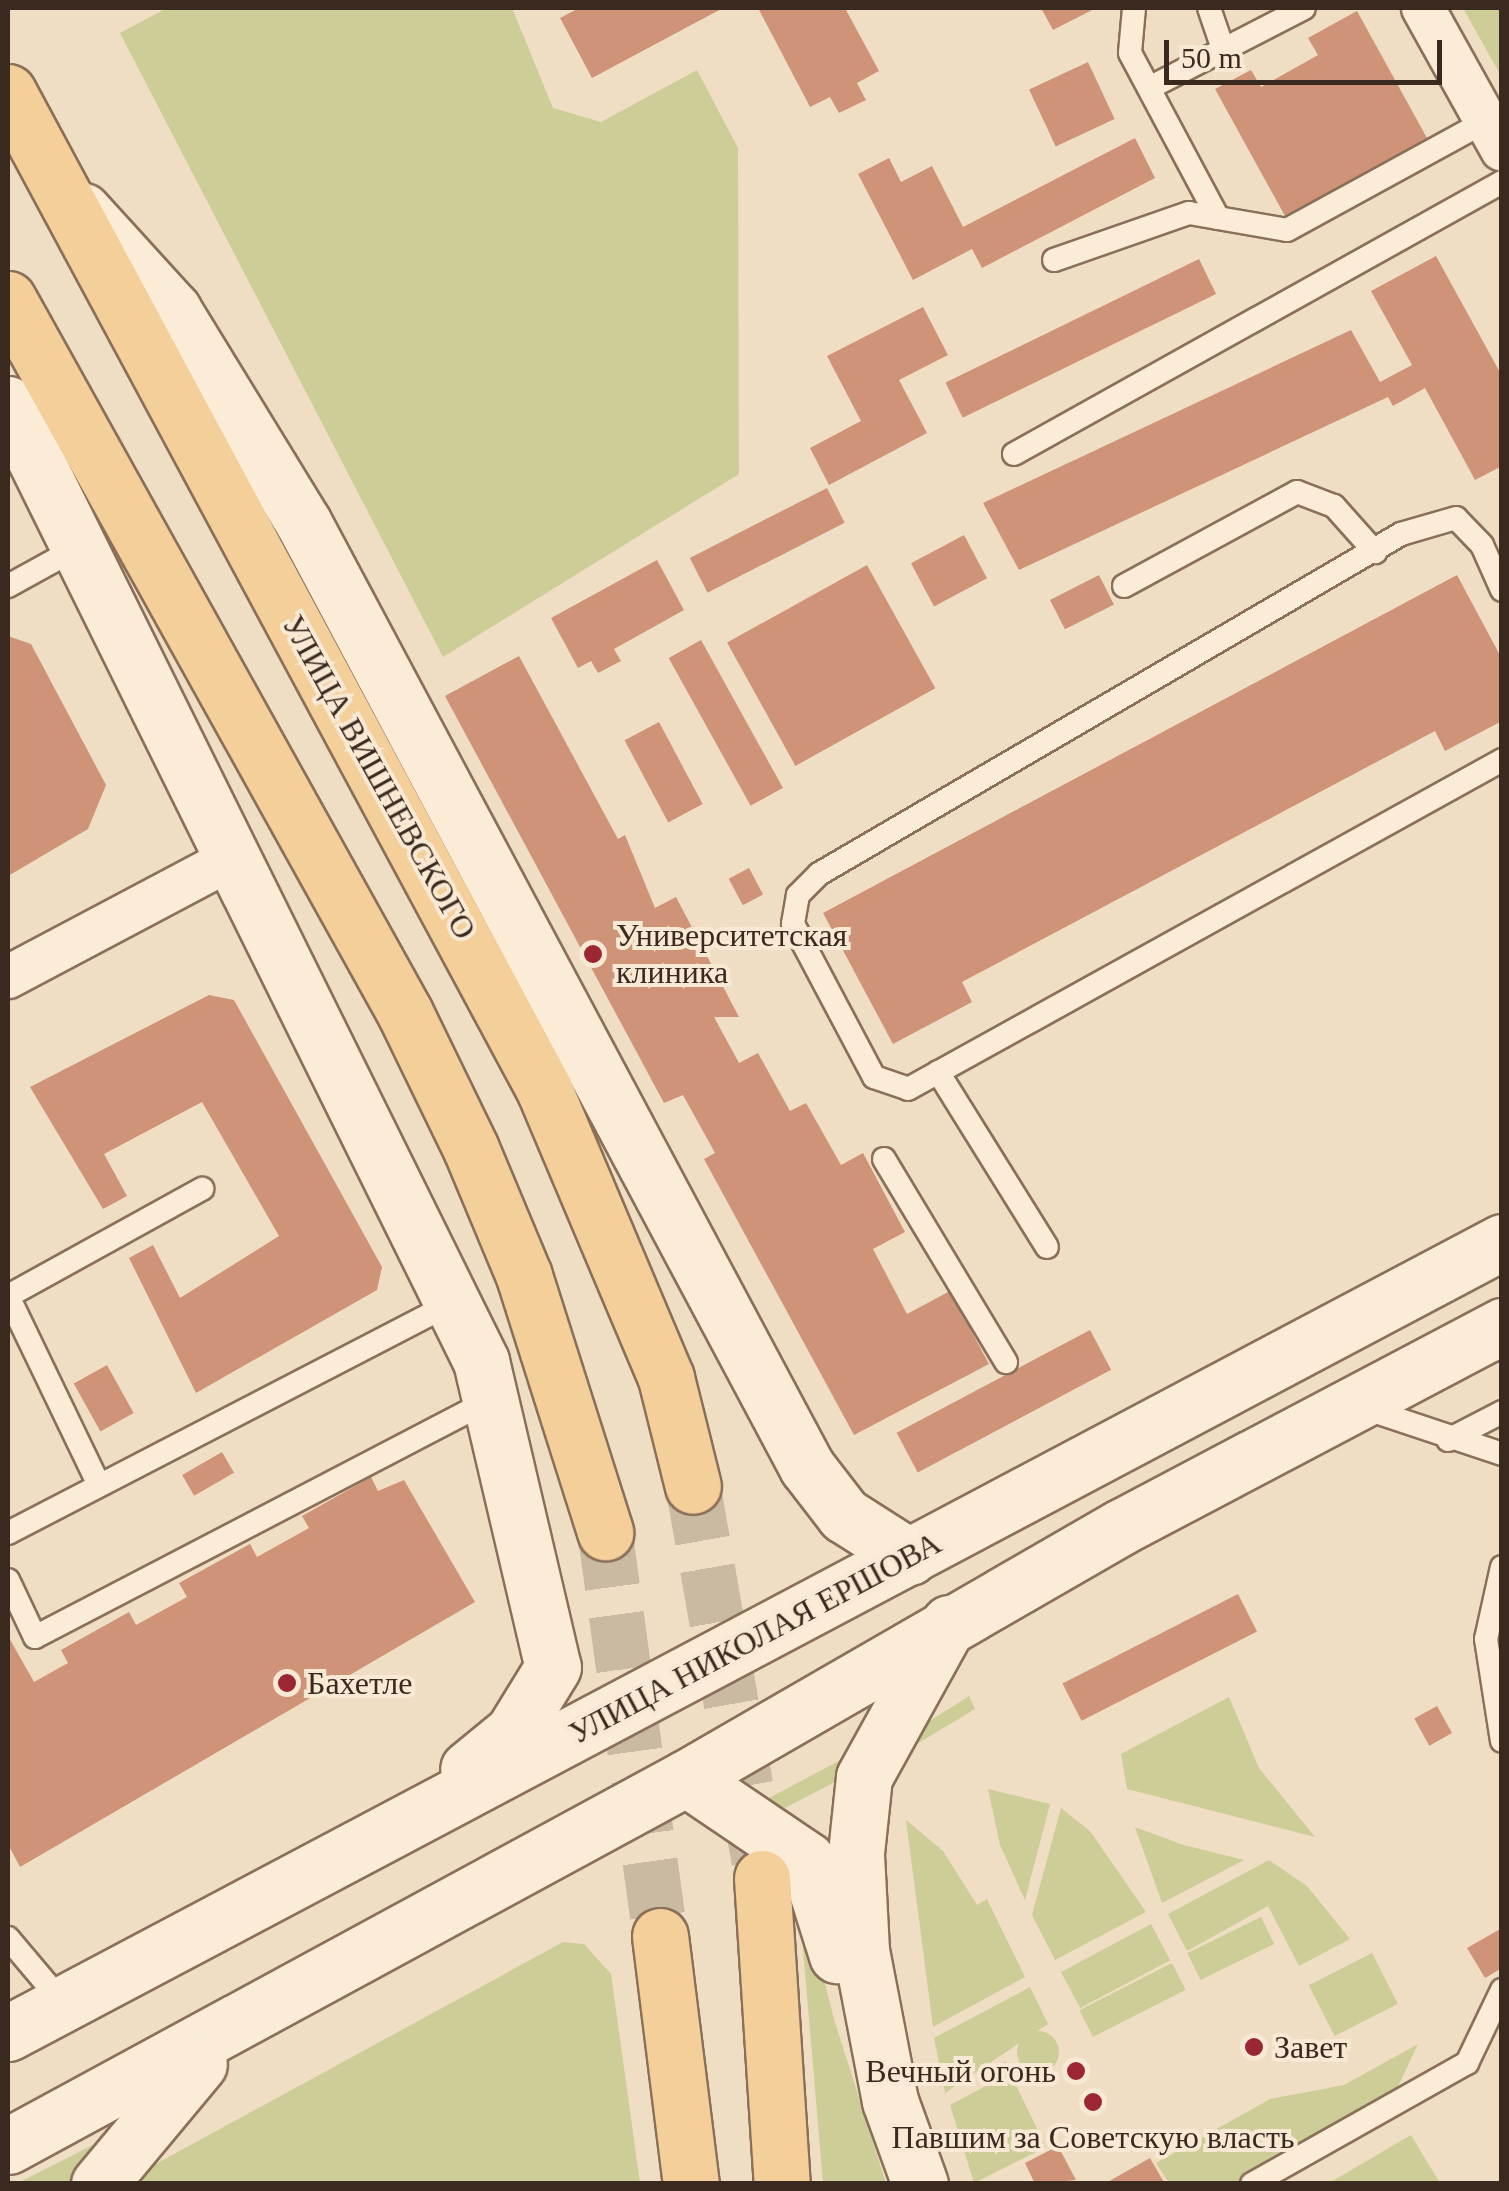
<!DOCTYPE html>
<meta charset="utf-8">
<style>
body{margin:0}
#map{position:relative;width:1509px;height:2191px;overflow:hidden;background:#efdec3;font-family:"Times New Roman",serif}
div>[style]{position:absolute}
.green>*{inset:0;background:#cdce97;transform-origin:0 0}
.round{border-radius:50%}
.building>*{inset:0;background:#cf9478;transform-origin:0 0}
.primary-tunnel>*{height:55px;margin-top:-27.5px;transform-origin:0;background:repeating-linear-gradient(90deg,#cbbaa2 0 55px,transparent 0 83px)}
.roads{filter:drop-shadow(2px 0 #8a6f59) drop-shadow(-2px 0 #8a6f59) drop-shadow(0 2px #8a6f59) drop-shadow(0 -2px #8a6f59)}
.lane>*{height:22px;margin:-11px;padding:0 11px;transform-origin:11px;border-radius:11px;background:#faecd7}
.street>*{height:42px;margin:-21px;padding:0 21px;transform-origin:21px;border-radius:21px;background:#faecd7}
.secondary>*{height:55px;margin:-27.5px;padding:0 27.5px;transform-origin:27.5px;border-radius:27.5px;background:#faecd7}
.primary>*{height:55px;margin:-27.5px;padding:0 27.5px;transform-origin:27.5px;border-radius:27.5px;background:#f4cf9a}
.dots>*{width:28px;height:28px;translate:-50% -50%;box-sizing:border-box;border:5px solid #f7e9d3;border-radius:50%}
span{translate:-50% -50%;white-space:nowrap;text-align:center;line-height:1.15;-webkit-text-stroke:8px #f7e9d3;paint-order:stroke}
.street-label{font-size:32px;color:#3a291e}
.poi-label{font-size:32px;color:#3a291e}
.left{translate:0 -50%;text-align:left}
.right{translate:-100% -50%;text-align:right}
.frame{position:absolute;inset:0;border:10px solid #3a291e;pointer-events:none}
.scale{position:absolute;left:1164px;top:40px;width:278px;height:45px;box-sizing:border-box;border:5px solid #3a291e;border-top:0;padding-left:12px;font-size:30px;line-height:35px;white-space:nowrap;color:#3a291e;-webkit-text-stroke:8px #f7e9d3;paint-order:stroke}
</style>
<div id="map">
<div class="green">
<i style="clip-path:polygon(167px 8px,512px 8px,553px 108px,601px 122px,697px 70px,738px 148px,739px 474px,443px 657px,120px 33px)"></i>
<i style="clip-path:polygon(1463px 8px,1501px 8px,1501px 76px)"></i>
<i style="clip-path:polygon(969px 1696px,975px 1709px,892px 1759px,920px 1727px)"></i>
<i style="clip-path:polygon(1229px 1697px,1259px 1768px,1315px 1837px,1127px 1789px,1121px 1754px)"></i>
<i style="clip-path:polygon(869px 1745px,856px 1771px,785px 1808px,767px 1799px)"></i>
<i style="clip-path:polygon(988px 1789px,1050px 1804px,1025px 1900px,1000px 1845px)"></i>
<i style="clip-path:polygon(1061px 1808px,1090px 1831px,1146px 1912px,1055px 1960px,1032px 1915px)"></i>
<i style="clip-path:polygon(906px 1820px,943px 1851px,977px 1905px,987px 1899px,1025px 1977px,933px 2027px)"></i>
<i style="clip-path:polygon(1135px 1827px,1184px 1845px,1244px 1860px,1162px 1903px)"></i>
<i style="clip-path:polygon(1269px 1860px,1307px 1886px,1350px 1939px,1299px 1966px,1268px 1906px,1187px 1951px,1168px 1914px)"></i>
<i style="clip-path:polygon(796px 1867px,834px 2019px,886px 2183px,823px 2183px)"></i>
<i style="left:1261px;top:1917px;width:30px;height:82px;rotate:64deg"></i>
<i style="left:1151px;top:1924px;width:41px;height:102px;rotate:62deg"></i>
<i style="clip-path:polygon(563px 1942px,584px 1944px,611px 1974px,640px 2183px,119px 2184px)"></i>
<i style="left:1372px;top:1953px;width:57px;height:71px;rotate:63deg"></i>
<i style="left:1172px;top:1963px;width:30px;height:104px;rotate:63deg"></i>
<i style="clip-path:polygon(1030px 1987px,1048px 2024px,945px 2093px,934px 2038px)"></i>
<i class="round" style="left:1017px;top:2031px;width:42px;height:42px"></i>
<i style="clip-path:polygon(1418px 2044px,1394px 2095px,1237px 2183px,1169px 2183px,1156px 2163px,1270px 2099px,1344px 2085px)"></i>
<i style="clip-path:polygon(1010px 2073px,1046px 2147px,974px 2183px,950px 2105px)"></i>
<i style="clip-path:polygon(122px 2130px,90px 2172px,69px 2183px,16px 2184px)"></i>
<i style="clip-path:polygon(1411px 2135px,1440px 2183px,1329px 2183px)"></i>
</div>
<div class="building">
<i style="clip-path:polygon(579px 8px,723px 8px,592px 78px,560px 18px)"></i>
<i style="clip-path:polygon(758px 8px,845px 8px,879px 71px,857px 83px,866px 100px,839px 113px,830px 97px,810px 107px)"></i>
<i style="clip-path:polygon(1041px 8px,1096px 8px,1053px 30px)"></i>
<i style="clip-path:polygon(1357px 11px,1427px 138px,1285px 216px,1215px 89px,1251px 70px,1261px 87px,1318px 55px,1308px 38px)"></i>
<i style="left:1088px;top:62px;width:63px;height:65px;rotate:65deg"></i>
<i style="clip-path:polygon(1135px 138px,1155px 178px,982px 268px,972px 249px,913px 280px,858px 174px,889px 158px,901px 182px,932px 166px,963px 227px)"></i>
<i style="clip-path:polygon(1436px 256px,1502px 376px,1502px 466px,1475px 480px,1425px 388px,1393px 406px,1388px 397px,1019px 570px,983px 503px,1351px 330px,1380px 382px,1412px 365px,1371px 291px)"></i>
<i style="left:1199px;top:259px;width:39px;height:282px;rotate:64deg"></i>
<i style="clip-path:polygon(923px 307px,948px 355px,899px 380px,927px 433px,829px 485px,810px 448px,861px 421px,827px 356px)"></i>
<i style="left:827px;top:488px;width:39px;height:154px;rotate:63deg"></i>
<i style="left:964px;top:535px;width:49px;height:60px;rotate:62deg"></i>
<i style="clip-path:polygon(657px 560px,684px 610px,614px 649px,621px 661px,598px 673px,591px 661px,578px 668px,551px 618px)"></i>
<i style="left:867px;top:565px;width:141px;height:160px;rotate:61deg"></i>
<i style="left:1099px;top:575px;width:33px;height:55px;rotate:63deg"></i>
<i style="clip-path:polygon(1457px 575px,1502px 659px,1502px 721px,1445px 751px,1435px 731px,962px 982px,972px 1002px,893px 1044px,823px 913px)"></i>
<i style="clip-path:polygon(8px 636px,31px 644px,106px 785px,88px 829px,8px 876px)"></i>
<i style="left:701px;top:640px;width:169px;height:37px;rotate:61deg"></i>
<i style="clip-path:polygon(519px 656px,618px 839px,625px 835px,655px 908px,676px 897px,739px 1017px,714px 1017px,739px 1063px,758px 1053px,790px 1111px,806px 1103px,841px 1165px,863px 1153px,905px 1232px,873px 1249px,907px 1314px,950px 1291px,989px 1364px,854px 1435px,704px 1159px,715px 1153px,683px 1095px,664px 1103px,445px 696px)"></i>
<i style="left:659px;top:722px;width:93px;height:39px;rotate:62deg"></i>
<i style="left:749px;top:868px;width:30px;height:23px;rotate:62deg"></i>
<i style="clip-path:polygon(209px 995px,234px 1000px,382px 1267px,377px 1290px,196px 1393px,129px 1258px,153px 1245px,180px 1298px,279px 1236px,202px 1102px,104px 1154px,127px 1196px,103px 1209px,30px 1087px)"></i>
<i style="left:1090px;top:1330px;width:45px;height:219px;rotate:62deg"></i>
<i style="left:107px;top:1365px;width:55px;height:38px;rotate:61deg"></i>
<i style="left:222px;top:1452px;width:24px;height:46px;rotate:60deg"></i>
<i style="clip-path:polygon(371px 1477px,378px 1491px,404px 1480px,475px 1602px,20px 1867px,8px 1844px,8px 1636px,34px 1682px,68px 1663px,61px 1650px,129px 1612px,136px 1625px,187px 1597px,179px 1583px,250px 1544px,257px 1557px,309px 1528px,302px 1516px)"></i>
<i style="left:1238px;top:1594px;width:42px;height:197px;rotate:63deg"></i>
<i style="left:1437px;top:1706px;width:31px;height:26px;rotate:61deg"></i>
<i style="clip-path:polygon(1502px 1928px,1502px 1968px,1485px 1978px,1467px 1948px)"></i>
<i style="left:1005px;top:2062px;width:9px;height:21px;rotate:58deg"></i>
<i style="clip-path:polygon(1058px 2146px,1076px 2180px,1035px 2184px,1025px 2163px)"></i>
<i style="clip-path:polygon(1150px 2158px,1165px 2184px,1104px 2184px)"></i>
</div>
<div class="primary-tunnel">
<i style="left:693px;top:1486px;width:380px;rotate:80deg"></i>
<i style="left:605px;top:1532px;width:408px;rotate:82.2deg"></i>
</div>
<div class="roads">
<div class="lane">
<i style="left:1134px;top:8px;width:45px;rotate:95.1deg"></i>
<i style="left:1130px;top:53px;width:187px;rotate:61.9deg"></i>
<i style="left:1209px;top:8px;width:43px;rotate:71.1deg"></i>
<i style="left:1151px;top:87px;width:172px;rotate:-27.3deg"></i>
<i style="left:1054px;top:260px;width:143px;rotate:-19.2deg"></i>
<i style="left:1189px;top:213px;width:99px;rotate:9.8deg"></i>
<i style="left:1287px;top:230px;width:227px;rotate:-28.7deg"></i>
<i style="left:1014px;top:454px;width:559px;rotate:-29.13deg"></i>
<i style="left:8px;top:586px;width:81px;rotate:-28.8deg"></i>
<i style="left:1124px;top:586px;width:197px;rotate:-28.5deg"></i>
<i style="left:1297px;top:492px;width:40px;rotate:21deg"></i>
<i style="left:1334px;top:506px;width:62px;rotate:48.3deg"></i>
<i style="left:1502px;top:590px;width:49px;rotate:-114deg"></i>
<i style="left:1482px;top:545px;width:37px;rotate:-134deg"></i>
<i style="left:1456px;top:518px;width:57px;rotate:163.8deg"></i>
<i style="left:1401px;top:534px;width:674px;rotate:149.71deg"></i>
<i style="left:819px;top:874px;width:30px;rotate:135deg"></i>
<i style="left:798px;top:895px;width:29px;rotate:100deg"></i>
<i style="left:793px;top:924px;width:173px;rotate:62.1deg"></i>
<i style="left:874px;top:1077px;width:36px;rotate:19deg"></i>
<i style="left:908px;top:1089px;width:679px;rotate:-28.98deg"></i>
<i style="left:938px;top:1072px;width:206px;rotate:58.1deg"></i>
<i style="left:884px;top:1159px;width:237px;rotate:59deg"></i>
<i style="left:8px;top:1296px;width:222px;rotate:-28.9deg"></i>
<i style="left:8px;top:1296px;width:210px;rotate:64.3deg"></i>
<i style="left:1361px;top:1407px;width:149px;rotate:18.4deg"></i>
<i style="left:1448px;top:1440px;width:61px;rotate:-27.4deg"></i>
<i style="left:8px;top:1533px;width:500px;rotate:-27.38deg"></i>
<i style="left:1502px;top:1567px;width:74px;rotate:102.5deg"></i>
<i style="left:1486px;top:1639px;width:103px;rotate:81.1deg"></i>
<i style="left:8px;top:1580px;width:63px;rotate:64.7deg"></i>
<i style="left:35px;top:1637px;width:513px;rotate:-27.51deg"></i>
<i style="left:8px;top:1938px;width:85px;rotate:49.8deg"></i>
<i style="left:1252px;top:2184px;width:247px;rotate:-29.4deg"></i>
<i style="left:1467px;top:2063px;width:81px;rotate:-64.4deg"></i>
</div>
<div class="street">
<i style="left:1423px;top:8px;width:162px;rotate:60.9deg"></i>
<i style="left:8px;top:977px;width:257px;rotate:-27.9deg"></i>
</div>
<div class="secondary">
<i style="left:83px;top:211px;width:134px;rotate:47.7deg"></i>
<i style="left:173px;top:310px;width:249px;rotate:58.5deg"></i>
<i style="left:303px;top:522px;width:1071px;rotate:61.93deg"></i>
<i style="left:807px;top:1467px;width:61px;rotate:52.4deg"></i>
<i style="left:844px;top:1515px;width:78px;rotate:32.5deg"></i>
<i style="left:8px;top:404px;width:1068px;rotate:63.7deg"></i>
<i style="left:481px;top:1361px;width:314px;rotate:76.8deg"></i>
<i style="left:553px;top:1667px;width:76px;rotate:121.6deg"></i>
<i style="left:513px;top:1732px;width:58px;rotate:140.6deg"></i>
<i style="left:686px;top:1778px;width:146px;rotate:34.1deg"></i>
<i style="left:807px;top:1860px;width:100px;rotate:72.5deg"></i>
<i style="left:8px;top:2033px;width:1690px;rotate:-27.9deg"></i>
<i style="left:8px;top:2146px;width:771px;rotate:-28.49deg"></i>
<i style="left:686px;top:1778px;width:502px;rotate:-29.99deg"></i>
<i style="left:1121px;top:1527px;width:431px;rotate:-27.8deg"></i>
<i style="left:99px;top:2184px;width:156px;rotate:-50.2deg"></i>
<i style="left:920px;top:2184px;width:88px;rotate:-109.9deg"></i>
<i style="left:890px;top:2101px;width:154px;rotate:-100.9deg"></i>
<i style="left:861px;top:1950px;width:97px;rotate:-93deg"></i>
<i style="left:856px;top:1853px;width:76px;rotate:-84deg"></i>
<i style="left:864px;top:1777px;width:176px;rotate:-61.1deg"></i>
</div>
<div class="primary">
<i style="left:8px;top:92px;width:1132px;rotate:61.74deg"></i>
<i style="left:544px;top:1089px;width:314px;rotate:67.1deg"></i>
<i style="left:666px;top:1378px;width:111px;rotate:76deg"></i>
<i style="left:8px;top:299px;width:817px;rotate:60.92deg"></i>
<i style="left:405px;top:1013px;width:151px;rotate:64.1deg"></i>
<i style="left:471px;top:1149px;width:138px;rotate:67.3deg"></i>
<i style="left:524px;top:1276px;width:269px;rotate:72.4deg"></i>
<i style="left:762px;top:1878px;width:307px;rotate:86.3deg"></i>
<i style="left:660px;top:1936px;width:250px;rotate:82.9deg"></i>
</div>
</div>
<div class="dots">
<i style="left:593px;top:954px;background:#9b2733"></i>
<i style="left:287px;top:1683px;background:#9b2733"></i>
<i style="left:1254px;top:2047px;background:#9b2733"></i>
<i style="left:1076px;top:2071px;background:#9b2733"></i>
<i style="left:1093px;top:2102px;background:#9b2733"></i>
</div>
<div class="street-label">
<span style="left:379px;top:777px;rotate:61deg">УЛИЦА ВИШНЕВСКОГО</span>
<span style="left:755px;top:1638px;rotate:-28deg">УЛИЦА НИКОЛАЯ ЕРШОВА</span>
</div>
<div class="poi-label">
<span class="left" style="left:616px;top:954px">Университетская<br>клиника</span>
<span class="left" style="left:307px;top:1683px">Бахетле</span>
<span class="left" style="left:1274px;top:2047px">Завет</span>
<span class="right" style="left:1056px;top:2071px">Вечный огонь</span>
<span style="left:1093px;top:2137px">Павшим за Советскую власть</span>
</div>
<div class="frame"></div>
<div class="scale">50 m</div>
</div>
